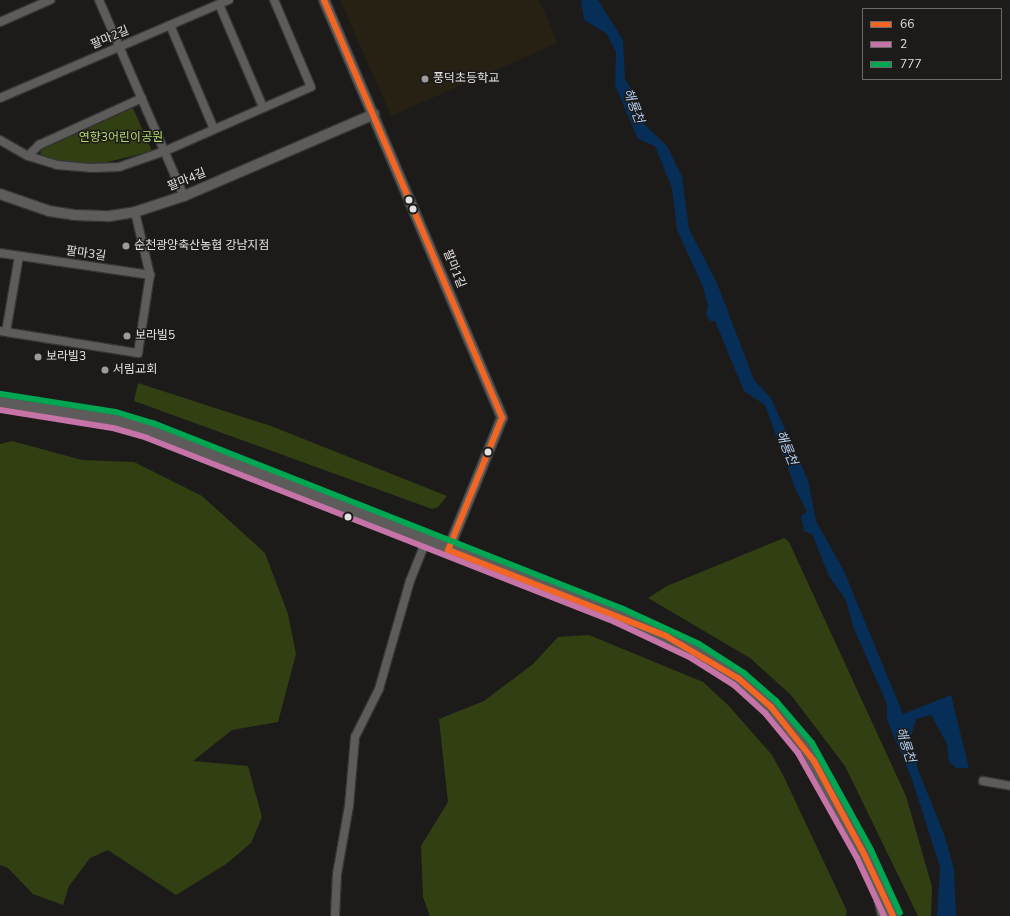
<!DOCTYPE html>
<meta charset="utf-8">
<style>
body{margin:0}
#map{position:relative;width:1010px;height:916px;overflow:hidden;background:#1c1b1a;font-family:"Nunito Sans","Noto Sans KR",sans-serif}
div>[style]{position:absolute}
.education>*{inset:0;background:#262112}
.green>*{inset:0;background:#323f12}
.water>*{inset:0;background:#062e57}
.roads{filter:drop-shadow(1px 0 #363535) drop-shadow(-1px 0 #363535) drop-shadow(0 1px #363535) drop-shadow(0 -1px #363535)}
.minor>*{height:8px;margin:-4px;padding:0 4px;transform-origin:4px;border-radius:4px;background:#5d5c5b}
.tertiary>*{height:10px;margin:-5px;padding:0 5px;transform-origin:5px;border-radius:5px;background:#5d5c5b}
.secondary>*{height:11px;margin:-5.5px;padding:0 5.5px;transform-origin:5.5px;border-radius:5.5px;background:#5d5c5b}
.bus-1>*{height:6px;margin:-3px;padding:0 3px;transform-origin:3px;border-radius:3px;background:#f26522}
.bus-2>*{height:6px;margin:-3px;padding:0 3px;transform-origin:3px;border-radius:3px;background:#c674a7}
.bus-3>*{height:6px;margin:-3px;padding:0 3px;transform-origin:3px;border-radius:3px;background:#00a651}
.dots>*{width:11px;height:11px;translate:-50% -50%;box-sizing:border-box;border:2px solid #1d1b19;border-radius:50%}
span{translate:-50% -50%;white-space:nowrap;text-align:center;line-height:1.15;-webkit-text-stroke:3px #1d1b19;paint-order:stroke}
.street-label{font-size:12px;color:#e4e2e1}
.poi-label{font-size:12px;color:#e4e2e1}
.left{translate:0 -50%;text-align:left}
.park-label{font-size:12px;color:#b6dc6d}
.water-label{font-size:13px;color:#b0cdf0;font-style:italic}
.legend{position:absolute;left:862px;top:8px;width:140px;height:72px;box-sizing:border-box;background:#1d1b19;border:1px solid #6d6b69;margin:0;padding:5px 7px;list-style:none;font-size:12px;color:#e4e2e1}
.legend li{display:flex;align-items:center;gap:8px;height:20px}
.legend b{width:20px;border:1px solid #6d6b69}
</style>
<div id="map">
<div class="education">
<i style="clip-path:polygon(340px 0,539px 0,558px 43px,391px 116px)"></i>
</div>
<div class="green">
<i style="clip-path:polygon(133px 108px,152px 151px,96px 165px,80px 165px,40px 158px,41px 150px)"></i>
<i style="clip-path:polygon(138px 383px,271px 426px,447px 496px,438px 507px,432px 509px,134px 401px)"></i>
<i style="clip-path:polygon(12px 441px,82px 460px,134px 462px,202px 496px,265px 553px,288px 614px,296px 654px,278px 722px,232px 730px,193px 761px,248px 766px,262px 817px,251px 843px,226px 864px,176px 895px,108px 850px,90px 858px,69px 886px,63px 905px,33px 894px,8px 868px,0 865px,0 444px)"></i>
<i style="clip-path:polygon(784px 538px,789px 542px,906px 796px,932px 887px,931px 916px,918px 916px,845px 766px,791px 695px,750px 658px,648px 598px,667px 586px)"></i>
<i style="clip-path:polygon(589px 635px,703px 682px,729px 706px,772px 755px,783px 775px,847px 911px,846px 916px,430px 916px,423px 897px,421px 846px,448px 802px,439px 719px,484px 701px,533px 664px,558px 637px)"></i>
</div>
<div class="water">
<i style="clip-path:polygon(581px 0,598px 0,623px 40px,625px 79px,633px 92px,637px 108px,644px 124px,667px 146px,682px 177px,689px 229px,717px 283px,754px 380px,771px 398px,808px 480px,816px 521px,844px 571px,903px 714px,951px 695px,969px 768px,956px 768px,949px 762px,947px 744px,931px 715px,916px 719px,911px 736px,918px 770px,944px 834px,954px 869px,956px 916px,937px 916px,940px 867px,912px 779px,887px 720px,887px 704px,853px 626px,846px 600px,829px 576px,812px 534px,804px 531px,801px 516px,807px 512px,795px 488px,765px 405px,744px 391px,715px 321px,710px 321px,706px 314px,708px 306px,703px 287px,677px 230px,672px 188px,655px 146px,638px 139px,615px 85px,616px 52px,606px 33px,584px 20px)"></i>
</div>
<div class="roads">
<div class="minor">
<i style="left:99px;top:0;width:214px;rotate:66.6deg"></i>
<i style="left:219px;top:4px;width:112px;rotate:66.9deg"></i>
<i style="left:0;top:22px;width:55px;rotate:-23.7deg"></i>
<i style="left:170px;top:25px;width:113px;rotate:67.1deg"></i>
<i style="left:0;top:98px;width:249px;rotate:-23.2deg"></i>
<i style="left:0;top:140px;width:32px;rotate:30deg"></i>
<i style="left:28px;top:156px;width:30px;rotate:17deg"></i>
<i style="left:57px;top:165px;width:33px;rotate:5deg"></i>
<i style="left:90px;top:168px;width:29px;rotate:-2deg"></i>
<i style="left:119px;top:167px;width:49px;rotate:-19.2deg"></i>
<i style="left:165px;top:151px;width:159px;rotate:-23.7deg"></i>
<i style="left:311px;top:87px;width:95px;rotate:-113deg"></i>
<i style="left:28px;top:156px;width:16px;rotate:-45deg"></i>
<i style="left:39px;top:145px;width:113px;rotate:-24.5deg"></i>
<i style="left:0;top:253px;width:152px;rotate:8.3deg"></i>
<i style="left:0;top:331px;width:140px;rotate:9.1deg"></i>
<i style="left:138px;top:353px;width:79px;rotate:-81.3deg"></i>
<i style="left:150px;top:275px;width:65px;rotate:-103.4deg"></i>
<i style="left:6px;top:332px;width:77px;rotate:-80.3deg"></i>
<i style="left:983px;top:781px;width:27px;rotate:10deg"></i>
<i style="left:335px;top:916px;width:42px;rotate:-87.3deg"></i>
<i style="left:337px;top:874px;width:69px;rotate:-80deg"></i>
<i style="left:349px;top:806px;width:69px;rotate:-85deg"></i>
<i style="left:355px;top:737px;width:54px;rotate:-63.4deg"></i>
<i style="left:379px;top:689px;width:112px;rotate:-74deg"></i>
<i style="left:410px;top:581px;width:43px;rotate:-68.2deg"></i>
</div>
<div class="tertiary">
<i style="left:324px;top:0;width:454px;rotate:66.9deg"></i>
<i style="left:502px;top:418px;width:143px;rotate:112.2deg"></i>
<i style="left:0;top:194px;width:52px;rotate:19.1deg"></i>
<i style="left:49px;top:211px;width:25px;rotate:9deg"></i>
<i style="left:74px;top:215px;width:36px;rotate:2deg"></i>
<i style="left:110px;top:216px;width:25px;rotate:-9deg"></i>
<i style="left:135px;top:212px;width:52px;rotate:-18.1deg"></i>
<i style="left:184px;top:196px;width:207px;rotate:-23.3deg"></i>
</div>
<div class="secondary">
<i style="left:0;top:402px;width:116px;rotate:8.9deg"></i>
<i style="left:115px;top:420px;width:36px;rotate:16deg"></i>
<i style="left:150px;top:430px;width:503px;rotate:21.57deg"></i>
<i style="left:618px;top:615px;width:85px;rotate:25.1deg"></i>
<i style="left:695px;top:651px;width:52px;rotate:32.5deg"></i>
<i style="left:739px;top:679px;width:43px;rotate:41.2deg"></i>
<i style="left:771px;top:707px;width:53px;rotate:50.3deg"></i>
<i style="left:805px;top:748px;width:121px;rotate:60.9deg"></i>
<i style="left:864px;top:854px;width:68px;rotate:64.9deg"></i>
<i style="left:879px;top:898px;width:18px;rotate:77deg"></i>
</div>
</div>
<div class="bus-1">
<i style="left:324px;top:0;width:454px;rotate:66.9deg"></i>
<i style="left:502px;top:418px;width:143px;rotate:112.2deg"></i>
<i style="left:448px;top:550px;width:234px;rotate:21.5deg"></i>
<i style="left:666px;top:636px;width:85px;rotate:30.5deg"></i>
<i style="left:739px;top:679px;width:43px;rotate:41.2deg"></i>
<i style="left:771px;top:707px;width:69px;rotate:51.5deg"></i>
<i style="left:814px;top:761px;width:106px;rotate:61.7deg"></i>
<i style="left:864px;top:854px;width:68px;rotate:64.9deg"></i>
</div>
<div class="bus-2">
<i style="left:0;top:410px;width:114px;rotate:9.1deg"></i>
<i style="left:113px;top:428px;width:35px;rotate:16deg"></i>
<i style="left:147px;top:438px;width:503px;rotate:21.46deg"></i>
<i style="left:615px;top:622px;width:84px;rotate:25.3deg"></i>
<i style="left:691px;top:658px;width:51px;rotate:32.1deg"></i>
<i style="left:734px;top:685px;width:42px;rotate:42.1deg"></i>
<i style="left:765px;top:713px;width:52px;rotate:50.5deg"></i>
<i style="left:798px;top:753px;width:120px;rotate:60.7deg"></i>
<i style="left:857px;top:858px;width:64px;rotate:65deg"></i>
</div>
<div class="bus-3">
<i style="left:1px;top:394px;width:116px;rotate:8.9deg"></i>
<i style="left:116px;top:412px;width:39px;rotate:17deg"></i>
<i style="left:153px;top:423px;width:503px;rotate:21.57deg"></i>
<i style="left:621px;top:608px;width:86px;rotate:24.8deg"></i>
<i style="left:699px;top:644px;width:54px;rotate:32.8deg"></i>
<i style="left:744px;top:673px;width:43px;rotate:41.2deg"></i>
<i style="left:776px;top:701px;width:55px;rotate:49.4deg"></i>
<i style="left:812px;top:743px;width:122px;rotate:61.1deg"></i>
<i style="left:871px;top:850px;width:69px;rotate:65.3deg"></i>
</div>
<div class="dots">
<i style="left:425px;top:79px;background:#9e9c9b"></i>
<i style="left:409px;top:200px;background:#e4e2e1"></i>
<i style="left:413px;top:209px;background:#e4e2e1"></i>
<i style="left:126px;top:246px;background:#9e9c9b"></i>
<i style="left:127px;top:336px;background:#9e9c9b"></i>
<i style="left:38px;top:357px;background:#9e9c9b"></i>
<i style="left:105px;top:370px;background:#9e9c9b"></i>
<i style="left:488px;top:452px;background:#e4e2e1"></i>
<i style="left:348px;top:517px;background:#e4e2e1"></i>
</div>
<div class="street-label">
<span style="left:110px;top:38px;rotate:-23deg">팔마2길</span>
<span style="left:187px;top:180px;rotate:-22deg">팔마4길</span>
<span style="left:86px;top:254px;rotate:8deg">팔마3길</span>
<span style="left:454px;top:269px;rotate:68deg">팔마1길</span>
</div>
<div class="poi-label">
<span class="left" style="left:433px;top:79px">풍덕초등학교</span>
<span class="left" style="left:134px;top:246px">순천광양축산농협 강남지점</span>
<span class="left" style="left:135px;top:336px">보라빌5</span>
<span class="left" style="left:46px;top:357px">보라빌3</span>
<span class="left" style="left:113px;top:370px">서림교회</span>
</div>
<div class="park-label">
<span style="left:121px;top:138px">연향3어린이공원</span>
</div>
<div class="water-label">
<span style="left:633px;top:106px;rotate:69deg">해룡천</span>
<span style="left:786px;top:448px;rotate:68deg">해룡천</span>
<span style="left:905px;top:745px;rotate:72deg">해룡천</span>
</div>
<ul class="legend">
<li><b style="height:5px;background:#f26522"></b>66</li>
<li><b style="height:5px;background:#c674a7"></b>2</li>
<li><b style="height:5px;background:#00a651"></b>777</li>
</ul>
</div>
